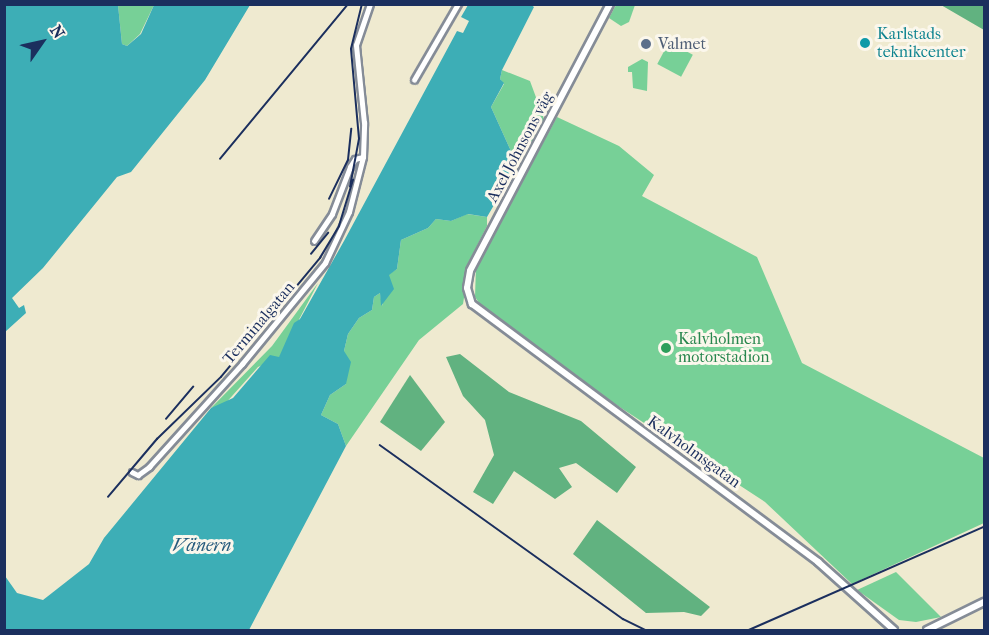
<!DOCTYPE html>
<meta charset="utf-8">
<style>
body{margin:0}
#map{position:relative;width:989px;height:635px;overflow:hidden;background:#efead0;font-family:"IM FELL French Canon",serif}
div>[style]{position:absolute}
.green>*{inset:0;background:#77d097;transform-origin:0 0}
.forest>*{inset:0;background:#61b280}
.water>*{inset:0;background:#3daeb6}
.roads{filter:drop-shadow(2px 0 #858c97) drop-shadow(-2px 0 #858c97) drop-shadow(0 2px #858c97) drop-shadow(0 -2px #858c97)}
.street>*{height:4.5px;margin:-2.25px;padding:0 2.25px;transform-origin:2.25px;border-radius:2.25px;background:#fff}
.secondary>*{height:6px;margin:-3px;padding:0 3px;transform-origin:3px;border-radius:3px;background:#fff}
.rail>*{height:1.5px;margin:-0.75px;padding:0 0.75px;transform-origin:0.75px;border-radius:0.75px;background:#1b2f5e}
.dots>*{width:16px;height:16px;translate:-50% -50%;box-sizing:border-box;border:3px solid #fbf7ec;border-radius:50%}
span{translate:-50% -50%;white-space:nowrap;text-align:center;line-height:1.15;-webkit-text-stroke:6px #fbf7ec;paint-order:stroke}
.culture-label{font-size:16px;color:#0d838f}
.left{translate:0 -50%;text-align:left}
.service-label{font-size:16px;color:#4e5e75}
.street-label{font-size:16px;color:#1b2f5e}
.leisure-label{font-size:16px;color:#27864d}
.water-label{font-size:18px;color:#275b7d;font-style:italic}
.frame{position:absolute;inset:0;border:6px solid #1b2f5e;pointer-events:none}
.north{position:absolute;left:12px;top:12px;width:60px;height:60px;-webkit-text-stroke:4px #fbf7ec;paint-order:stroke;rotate:56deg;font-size:16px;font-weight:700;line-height:24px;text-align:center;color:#1b2f5e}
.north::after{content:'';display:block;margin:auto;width:21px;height:27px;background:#1b2f5e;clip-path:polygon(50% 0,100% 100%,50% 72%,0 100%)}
</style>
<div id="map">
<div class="green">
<i style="clip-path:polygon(118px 5px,154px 5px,140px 34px,127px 46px,122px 44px)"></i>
<i style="clip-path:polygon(616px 5px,635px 5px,629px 22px,621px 26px,609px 18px)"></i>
<i style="left:669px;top:42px;width:27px;height:25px;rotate:28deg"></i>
<i style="clip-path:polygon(642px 59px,648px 62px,647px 91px,633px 88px,632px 72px,628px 72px,628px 67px)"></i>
<i style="clip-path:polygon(502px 70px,530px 81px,544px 119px,526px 156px,515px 160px,491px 107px,504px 84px,500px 79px)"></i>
<i style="clip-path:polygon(557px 117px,619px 146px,654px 175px,642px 196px,757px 257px,802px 363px,984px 458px,984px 523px,852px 584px,765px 502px,615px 404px,484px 310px,475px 297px,476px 266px)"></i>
<i style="clip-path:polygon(467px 214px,487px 217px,487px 226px,470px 260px,463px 304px,419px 340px,346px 446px,338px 424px,321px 415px,330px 395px,346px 384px,344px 351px,348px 334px,359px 318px,372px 310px,374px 297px,380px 293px,382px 306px,389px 274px,397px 269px,401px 240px,428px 228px,436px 219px,451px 221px)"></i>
<i style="clip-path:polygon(318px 283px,279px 358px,258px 367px,224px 405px,211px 408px,272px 346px)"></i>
<i style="clip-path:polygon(896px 572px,941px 617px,916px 622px,899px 620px,857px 590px)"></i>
</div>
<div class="forest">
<i style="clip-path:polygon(940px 5px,984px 5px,984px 30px,941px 5px)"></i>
<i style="clip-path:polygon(460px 354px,509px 392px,581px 421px,636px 467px,617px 493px,576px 463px,559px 468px,572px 487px,555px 499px,514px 471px,493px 504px,473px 492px,494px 455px,485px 420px,463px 396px,446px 357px)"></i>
<i style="clip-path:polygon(410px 375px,445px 422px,421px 451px,380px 422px)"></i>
<i style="clip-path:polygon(597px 520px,710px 607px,701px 616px,684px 612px,646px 613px,573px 554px)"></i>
</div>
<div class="water">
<i style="clip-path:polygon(5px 4px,118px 5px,122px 44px,127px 46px,141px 34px,154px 5px,250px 5px,205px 80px,131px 172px,117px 177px,43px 268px,12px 298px,19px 308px,24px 305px,26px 313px,5px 332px)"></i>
<i style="clip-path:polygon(530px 4px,534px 7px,502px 70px,500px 79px,504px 83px,491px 107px,515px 160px,501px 193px,487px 217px,468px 214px,451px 221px,436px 219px,428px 228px,401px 240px,397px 269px,389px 275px,394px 289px,381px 306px,380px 293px,374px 297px,372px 310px,359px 318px,348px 334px,344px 351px,351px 362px,346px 384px,330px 395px,321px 415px,338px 424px,346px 446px,249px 630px,5px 630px,5px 576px,17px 593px,43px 600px,89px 564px,104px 538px,211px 408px,233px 398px,270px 355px,279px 357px,294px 323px,300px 319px,344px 241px,457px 31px,463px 33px,469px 21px,461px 17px,468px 5px)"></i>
</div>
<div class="roads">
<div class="street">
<i style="left:414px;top:80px;width:88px;rotate:-59.9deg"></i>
<i style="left:314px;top:241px;width:32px;rotate:-56deg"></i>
<i style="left:332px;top:214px;width:50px;rotate:-69deg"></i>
<i style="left:350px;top:167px;width:9px;rotate:-58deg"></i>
<i style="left:355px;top:159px;width:8px;rotate:-14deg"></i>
<i style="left:363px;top:157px;width:34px;rotate:-88deg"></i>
<i style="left:364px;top:123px;width:78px;rotate:-95.9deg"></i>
<i style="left:356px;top:45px;width:43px;rotate:-71.1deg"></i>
<i style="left:132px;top:472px;width:7px;rotate:27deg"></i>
<i style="left:138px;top:475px;width:14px;rotate:-36deg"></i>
<i style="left:149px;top:467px;width:139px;rotate:-47.9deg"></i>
<i style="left:242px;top:364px;width:131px;rotate:-50.6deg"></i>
<i style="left:325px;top:263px;width:56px;rotate:-64.8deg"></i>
<i style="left:349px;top:212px;width:57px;rotate:-75.7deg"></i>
</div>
<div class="secondary">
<i style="left:610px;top:4px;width:301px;rotate:117.7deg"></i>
<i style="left:470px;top:271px;width:17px;rotate:100deg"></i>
<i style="left:467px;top:288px;width:17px;rotate:73deg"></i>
<i style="left:472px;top:304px;width:432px;rotate:36.7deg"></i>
<i style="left:818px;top:562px;width:102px;rotate:41.8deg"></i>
<i style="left:927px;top:630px;width:64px;rotate:-26.2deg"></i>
</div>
</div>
<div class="rail">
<i style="left:220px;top:159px;width:201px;rotate:-50.4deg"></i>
<i style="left:350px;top:187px;width:49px;rotate:-79.4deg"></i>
<i style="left:359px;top:139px;width:90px;rotate:-95.1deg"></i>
<i style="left:351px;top:49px;width:46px;rotate:-76.3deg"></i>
<i style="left:329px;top:199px;width:43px;rotate:-64deg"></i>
<i style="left:348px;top:160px;width:31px;rotate:-84deg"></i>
<i style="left:311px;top:254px;width:27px;rotate:-51deg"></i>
<i style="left:166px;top:419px;width:42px;rotate:-49.8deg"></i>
<i style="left:380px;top:445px;width:299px;rotate:35.6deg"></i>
<i style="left:623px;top:619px;width:25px;rotate:26deg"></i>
<i style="left:108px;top:497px;width:76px;rotate:-49.8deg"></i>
<i style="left:157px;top:439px;width:89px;rotate:-44.1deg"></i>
<i style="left:221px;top:377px;width:155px;rotate:-50.2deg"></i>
<i style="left:320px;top:258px;width:37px;rotate:-59deg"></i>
<i style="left:339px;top:226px;width:48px;rotate:-73.1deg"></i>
<i style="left:749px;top:630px;width:257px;rotate:-23.7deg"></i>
</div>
<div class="dots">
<i style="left:865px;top:43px;background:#0f9aa8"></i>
<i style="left:646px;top:44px;background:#5c6f8a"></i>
<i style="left:666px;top:348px;background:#2e9e5b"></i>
</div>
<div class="culture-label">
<span class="left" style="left:877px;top:43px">Karlstads<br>teknikcenter</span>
</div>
<div class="service-label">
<span class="left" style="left:658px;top:44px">Valmet</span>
</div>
<div class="street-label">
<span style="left:520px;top:147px;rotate:-62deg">Axel Johnsons väg</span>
<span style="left:259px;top:323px;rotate:-50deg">Terminalgatan</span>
<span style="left:694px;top:452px;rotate:36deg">Kalvholmsgatan</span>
</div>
<div class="leisure-label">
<span class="left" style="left:678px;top:348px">Kalvholmen<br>motorstadion</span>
</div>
<div class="water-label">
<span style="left:202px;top:546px">Vänern</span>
</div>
<div class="frame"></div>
<div class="north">N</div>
</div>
